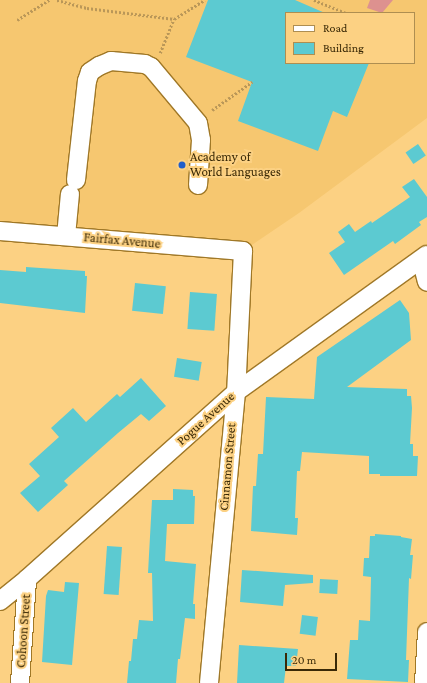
<!DOCTYPE html>
<style>
body{margin:0}
#map{position:relative;width:427px;height:683px;overflow:hidden;background:#fcd183;font-family:"Crimson Pro",serif}
div>[style]{position:absolute}
.built>*{inset:0;background:#f6c770}
.green>*{inset:0;background:#dd918f}
.building>*{inset:0;background:#5ccad1;transform-origin:0 0}
.path>*{height:2.5px;margin-top:-1.25px;transform-origin:0;background:repeating-linear-gradient(90deg,#ba9758 0 2px,transparent 0 4px)}
.roads{filter:drop-shadow(1px 0 #a07827) drop-shadow(-1px 0 #a07827) drop-shadow(0 1px #a07827) drop-shadow(0 -1px #a07827)}
.minor>*{height:18px;margin:-9px;padding:0 9px;transform-origin:9px;border-radius:9px;background:#fff}
.dots>*{width:11px;height:11px;translate:-50% -50%;box-sizing:border-box;border:2px solid #fcd183;border-radius:50%}
span{translate:-50% -50%;white-space:nowrap;text-align:center;line-height:1.15;-webkit-text-stroke:4px #fcd183;paint-order:stroke}
.poi-label{font-size:13px;color:#3a2906}
.left{translate:0 -50%;text-align:left}
.street-label{font-size:13px;color:#3a2906}
.legend{position:absolute;left:285px;top:12px;width:130px;height:52px;box-sizing:border-box;background:#fcd183;border:1px solid #ae8e51;margin:0;padding:5px 7px;list-style:none;font-size:12px;color:#3a2906}
.legend li{display:flex;align-items:center;gap:8px;height:20px}
.legend b{width:20px;border:1px solid #ae8e51}
.scale{position:absolute;left:285px;top:653px;width:52px;height:18px;box-sizing:border-box;border:2px solid #3a2906;border-top:0;padding-left:5px;font-size:12px;line-height:14px;white-space:nowrap;color:#3a2906;-webkit-text-stroke:3px #fcd183;paint-order:stroke}
</style>
<div id="map">
<div class="built">
<i style="clip-path:polygon(evenodd,0 0,427px 0,427px 118px,299px 213px,243px 251px,0 231px,0 0,286px 13px,414px 13px,414px 63px,286px 63px,286px 13px)"></i>
</div>
<div class="green">
<i style="clip-path:polygon(370px 0,393px 0,382px 13px,367px 8px)"></i>
</div>
<div class="building">
<i style="clip-path:polygon(208px 0,295px 0,325px 13px,286px 13px,286px 63px,369px 63px,347px 117px,333px 111px,318px 151px,238px 121px,252px 82px,186px 57px)"></i>
<i style="left:418px;top:144px;width:14px;height:15px;rotate:56deg"></i>
<i style="clip-path:polygon(414px 179px,427px 197px,427px 217px,419px 222px,421px 225px,395px 244px,393px 241px,344px 275px,329px 253px,345px 242px,338px 232px,349px 224px,355px 232px,371px 221px,372px 223px,410px 197px,402px 187px)"></i>
<i style="clip-path:polygon(26px 267px,85px 271px,85px 276px,87px 276px,85px 313px,0 303px,0 270px,26px 272px)"></i>
<i style="left:135px;top:283px;width:31px;height:28px;rotate:6deg"></i>
<i style="left:190px;top:292px;width:27px;height:37px;rotate:4deg"></i>
<i style="clip-path:polygon(400px 300px,409px 313px,411px 340px,347px 387px,407px 389px,407px 396px,411px 396px,412px 408px,410px 444px,413px 444px,413px 456px,418px 456px,417px 476px,380px 476px,380px 474px,369px 474px,369px 456px,302px 452px,300px 471px,297px 471px,295px 518px,298px 518px,297px 535px,251px 531px,253px 486px,256px 486px,258px 454px,263px 454px,266px 397px,314px 399px,317px 357px)"></i>
<i style="left:177px;top:358px;width:25px;height:19px;rotate:9deg"></i>
<i style="clip-path:polygon(141px 378px,166px 406px,149px 421px,141px 414px,118px 433px,64px 481px,68px 485px,38px 512px,20px 493px,40px 476px,29px 464px,59px 437px,51px 428px,73px 408px,86px 422px,117px 394px,120px 397px)"></i>
<i style="clip-path:polygon(173px 489px,193px 490px,193px 496px,195px 496px,194px 524px,167px 524px,165px 561px,196px 564px,193px 604px,195px 604px,195px 619px,185px 618px,180px 659px,178px 659px,176px 683px,127px 683px,129px 661px,131px 661px,133px 639px,137px 639px,139px 620px,153px 621px,152px 573px,148px 573px,152px 500px,173px 500px)"></i>
<i style="clip-path:polygon(375px 534px,401px 536px,401px 537px,412px 539px,410px 555px,413px 555px,411px 579px,409px 578px,406px 660px,409px 660px,408px 682px,347px 679px,350px 640px,358px 640px,359px 620px,370px 621px,371px 577px,363px 576px,364px 558px,369px 558px,370px 536px,375px 536px)"></i>
<i style="left:107px;top:546px;width:15px;height:48px;rotate:4deg"></i>
<i style="clip-path:polygon(242px 570px,313px 575px,313px 583px,285px 585px,283px 606px,240px 602px)"></i>
<i style="left:320px;top:579px;width:18px;height:14px;rotate:3deg"></i>
<i style="clip-path:polygon(65px 582px,79px 583px,72px 665px,42px 662px,46px 596px,48px 590px,64px 592px)"></i>
<i style="left:302px;top:615px;width:16px;height:19px;rotate:7deg"></i>
<i style="clip-path:polygon(239px 645px,298px 649px,296px 666px,286px 666px,284px 683px,237px 683px)"></i>
</div>
<div class="path">
<i style="left:57px;top:0;width:31px;rotate:15deg"></i>
<i style="left:87px;top:8px;width:88px;rotate:7.2deg"></i>
<i style="left:174px;top:19px;width:36px;rotate:-32deg"></i>
<i style="left:314px;top:0;width:35px;rotate:22deg"></i>
<i style="left:17px;top:20px;width:38px;rotate:-32deg"></i>
<i style="left:160px;top:53px;width:37px;rotate:-68deg"></i>
<i style="left:212px;top:110px;width:49px;rotate:-35deg"></i>
</div>
<div class="roads">
<div class="minor">
<i style="left:76px;top:180px;width:100px;rotate:-83.7deg"></i>
<i style="left:87px;top:81px;width:9px;rotate:-72deg"></i>
<i style="left:90px;top:72px;width:11px;rotate:-34deg"></i>
<i style="left:99px;top:66px;width:13px;rotate:-23deg"></i>
<i style="left:111px;top:61px;width:34px;rotate:5deg"></i>
<i style="left:145px;top:64px;width:7px;rotate:27deg"></i>
<i style="left:151px;top:67px;width:73px;rotate:50deg"></i>
<i style="left:198px;top:123px;width:17px;rotate:80deg"></i>
<i style="left:201px;top:140px;width:45px;rotate:93.8deg"></i>
<i style="left:0;top:231px;width:244px;rotate:4.7deg"></i>
<i style="left:243px;top:251px;width:141px;rotate:92.8deg"></i>
<i style="left:236px;top:392px;width:292px;rotate:95.3deg"></i>
<i style="left:66px;top:236px;width:42px;rotate:-84.6deg"></i>
<i style="left:419px;top:261px;width:10px;rotate:61deg"></i>
<i style="left:424px;top:270px;width:12px;rotate:76deg"></i>
<i style="left:0;top:601px;width:35px;rotate:-39deg"></i>
<i style="left:27px;top:579px;width:280px;rotate:-41.8deg"></i>
<i style="left:236px;top:392px;width:235px;rotate:-35.7deg"></i>
<i style="left:20px;top:683px;width:104px;rotate:-86.1deg"></i>
<i style="left:424px;top:683px;width:51px;rotate:-86.6deg"></i>
</div>
</div>
<div class="dots">
<i style="left:182px;top:165px;background:#215eca"></i>
</div>
<div class="poi-label">
<span class="left" style="left:190px;top:165px">Academy of<br>World Languages</span>
</div>
<div class="street-label">
<span style="left:122px;top:241px;rotate:5deg">Fairfax Avenue</span>
<span style="left:206px;top:419px;rotate:-42deg">Pogue Avenue</span>
<span style="left:228px;top:467px;rotate:-85deg">Cinnamon Street</span>
<span style="left:24px;top:631px;rotate:-86deg">Cohoon Street</span>
</div>
<ul class="legend">
<li><b style="height:5px;background:#fff"></b>Road</li>
<li><b style="height:11px;background:#5ccad1"></b>Building</li>
</ul>
<div class="scale">20 m</div>
</div>
